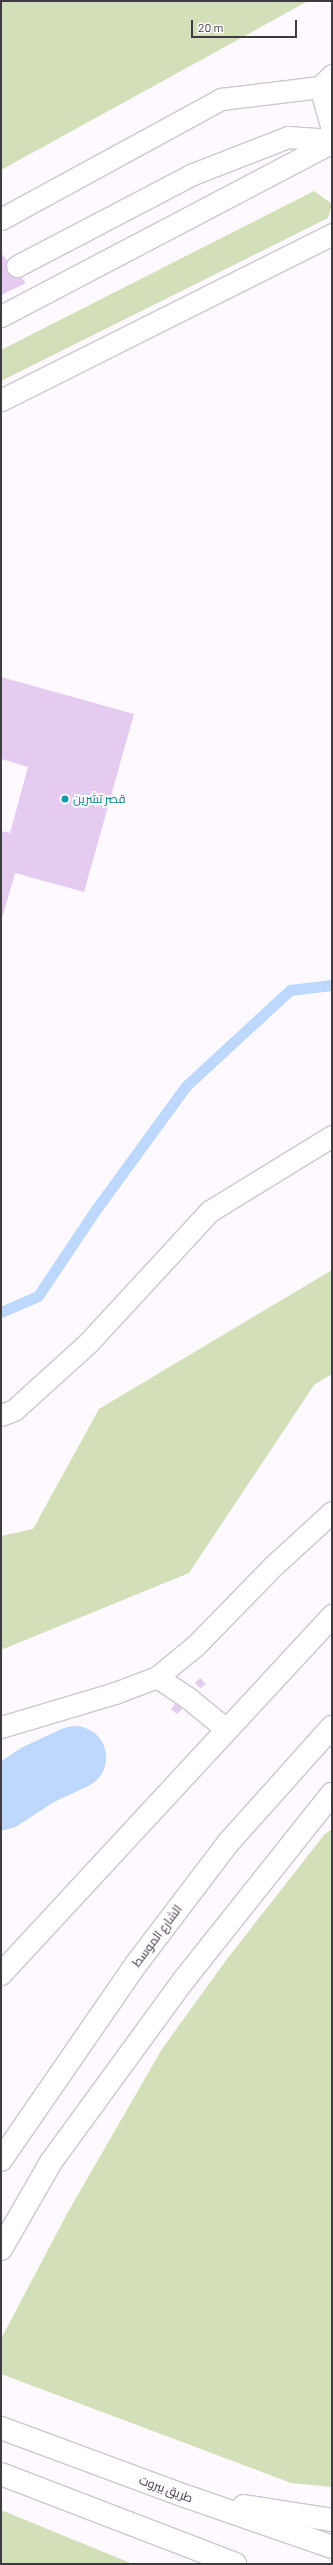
<!DOCTYPE html>
<meta charset="utf-8">
<style>
body{margin:0}
#map{position:relative;width:333px;height:2565px;overflow:hidden;background:#fdf9ff;font-family:Barlow,Cairo,sans-serif}
div>[style]{position:absolute}
.green>*{inset:0;background:#d3dfb8}
.stream>*{height:11px;margin:-5.5px;padding:0 5.5px;transform-origin:5.5px;border-radius:5.5px;background:#bdd8fc}
.river>*{height:63px;margin:-31.5px;padding:0 31.5px;transform-origin:31.5px;border-radius:31.5px;background:#bdd8fc}
.building>*{inset:0;background:#e5cbf0;transform-origin:0 0}
.roads{filter:drop-shadow(1px 0 #cec7d1) drop-shadow(-1px 0 #cec7d1) drop-shadow(0 1px #cec7d1) drop-shadow(0 -1px #cec7d1)}
.lane>*{height:21px;margin:-10.5px;padding:0 10.5px;transform-origin:10.5px;border-radius:10.5px;background:#fff}
.primary>*{height:22px;margin:-11px;padding:0 11px;transform-origin:11px;border-radius:11px;background:#fff}
.dots>*{width:11px;height:11px;translate:-50% -50%;box-sizing:border-box;border:2px solid #fdf9ff;border-radius:50%}
span{translate:-50% -50%;white-space:nowrap;text-align:center;line-height:1.15;-webkit-text-stroke:4px #fdf9ff;paint-order:stroke}
.culture-label{font-size:12px;color:#0d838f}
.left{translate:0 -50%;text-align:left}
.street-label{font-size:12px;color:#3e3c40}
.frame{position:absolute;inset:0;border:2px solid #3e3c40;pointer-events:none}
.scale{position:absolute;left:191px;top:20px;width:106px;height:18px;box-sizing:border-box;border:2px solid #3e3c40;border-top:0;padding-left:5px;font-size:12px;line-height:14px;white-space:nowrap;color:#3e3c40;-webkit-text-stroke:3px #fdf9ff;paint-order:stroke}
</style>
<div id="map">
<div class="green">
<i style="clip-path:polygon(1px 1px,308px 1px,1px 170px)"></i>
<i style="clip-path:polygon(314px 191px,332px 204px,328px 218px,1px 381px,1px 350px)"></i>
<i style="clip-path:polygon(332px 1270px,332px 1374px,314px 1385px,189px 1573px,1px 1650px,1px 1536px,33px 1529px,99px 1409px)"></i>
<i style="clip-path:polygon(332px 1829px,332px 2487px,291px 2483px,1px 2374px,1px 2339px,68px 2212px,162px 2049px,227px 1959px,324px 1835px)"></i>
<i style="clip-path:polygon(1px 2510px,133px 2564px,1px 2564px)"></i>
</div>
<div class="stream">
<i style="left:1px;top:1312px;width:40px;rotate:-23.4deg"></i>
<i style="left:38px;top:1296px;width:106px;rotate:-56.2deg"></i>
<i style="left:97px;top:1208px;width:151px;rotate:-53.9deg"></i>
<i style="left:186px;top:1086px;width:142px;rotate:-42.7deg"></i>
<i style="left:290px;top:990px;width:42px;rotate:-6.8deg"></i>
</div>
<div class="river">
<i style="left:1px;top:1798px;width:44px;rotate:-33deg"></i>
<i style="left:38px;top:1774px;width:40px;rotate:-25deg"></i>
</div>
<div class="building">
<i style="clip-path:polygon(1px 253px,26px 283px,1px 295px)"></i>
<i style="clip-path:polygon(1px 677px,134px 714px,84px 892px,15px 873px,1px 922px,1px 831px,10px 833px,28px 767px,1px 759px)"></i>
<i style="left:200px;top:1678px;width:8px;height:7px;rotate:45deg"></i>
<i style="clip-path:polygon(176px 1703px,182px 1709px,177px 1714px,171px 1709px)"></i>
</div>
<div class="roads">
<div class="lane">
<i style="left:320px;top:87px;width:44px;rotate:74.1deg"></i>
<i style="left:1px;top:219px;width:251px;rotate:-28.6deg"></i>
<i style="left:221px;top:99px;width:100px;rotate:-6.9deg"></i>
<i style="left:320px;top:87px;width:17px;rotate:-45deg"></i>
<i style="left:17px;top:266px;width:199px;rotate:-27.6deg"></i>
<i style="left:193px;top:174px;width:102px;rotate:-21.3deg"></i>
<i style="left:288px;top:137px;width:44px;rotate:3.9deg"></i>
<i style="left:1px;top:316px;width:374px;rotate:-27.7deg"></i>
<i style="left:1px;top:400px;width:370px;rotate:-26.6deg"></i>
<i style="left:1px;top:1415px;width:14px;rotate:-21deg"></i>
<i style="left:14px;top:1410px;width:101px;rotate:-42.2deg"></i>
<i style="left:89px;top:1342px;width:178px;rotate:-47.3deg"></i>
<i style="left:210px;top:1211px;width:143px;rotate:-31.6deg"></i>
<i style="left:157px;top:1677px;width:36px;rotate:34deg"></i>
<i style="left:187px;top:1697px;width:50px;rotate:39.4deg"></i>
<i style="left:1px;top:1727px;width:119px;rotate:-16.6deg"></i>
<i style="left:115px;top:1693px;width:45px;rotate:-20.9deg"></i>
<i style="left:157px;top:1677px;width:50px;rotate:-39.4deg"></i>
<i style="left:196px;top:1645px;width:110px;rotate:-45.7deg"></i>
<i style="left:273px;top:1566px;width:80px;rotate:-42.5deg"></i>
</div>
<div class="primary">
<i style="left:1px;top:1974px;width:488px;rotate:-47.2deg"></i>
<i style="left:1px;top:2160px;width:239px;rotate:-55.4deg"></i>
<i style="left:137px;top:1963px;width:152px;rotate:-52.8deg"></i>
<i style="left:229px;top:1842px;width:154px;rotate:-48.2deg"></i>
<i style="left:1px;top:2249px;width:100px;rotate:-60.1deg"></i>
<i style="left:51px;top:2162px;width:224px;rotate:-53.9deg"></i>
<i style="left:183px;top:1981px;width:239px;rotate:-51.5deg"></i>
<i style="left:1px;top:2428px;width:199px;rotate:20.3deg"></i>
<i style="left:188px;top:2497px;width:152px;rotate:19.1deg"></i>
<i style="left:1px;top:2474px;width:251px;rotate:21deg"></i>
<i style="left:244px;top:2506px;width:89px;rotate:9deg"></i>
</div>
</div>
<div class="dots">
<i style="left:65px;top:799px;background:#0f9aa8"></i>
</div>
<div class="culture-label">
<span class="left" style="left:73px;top:799px">قصر تشرين</span>
</div>
<div class="street-label">
<span style="left:157px;top:1936px;rotate:-53deg">الشارع الموسط</span>
<span style="left:166px;top:2489px;rotate:20deg">طريق بيروت</span>
</div>
<div class="frame"></div>
<div class="scale">20 m</div>
</div>
